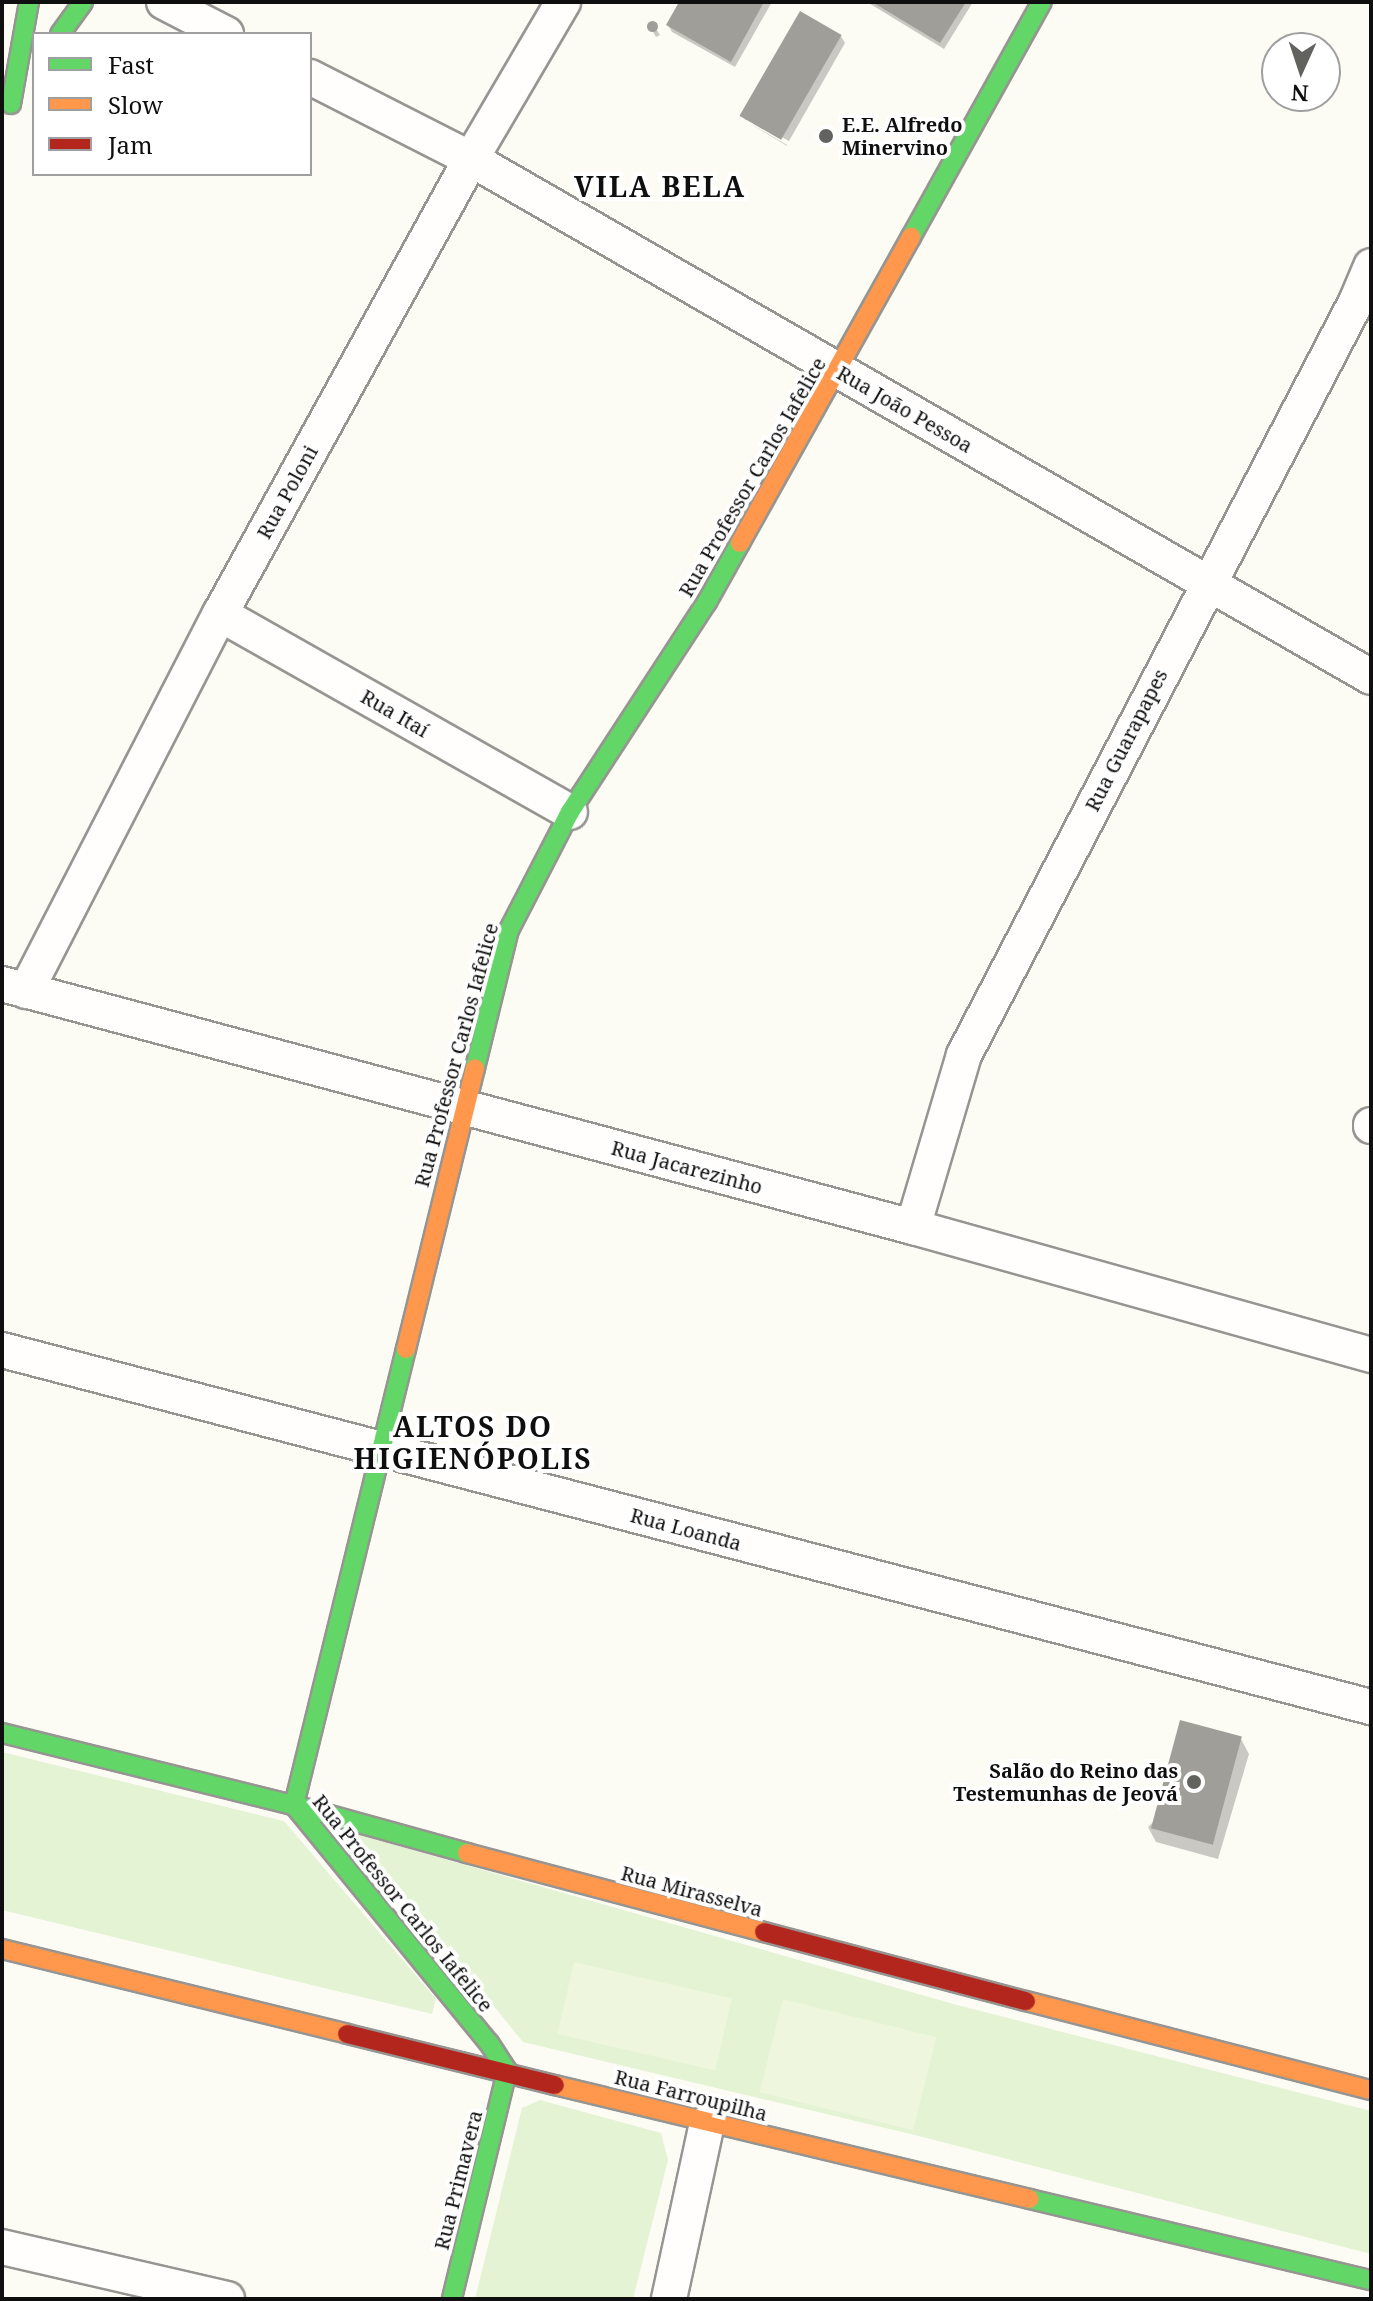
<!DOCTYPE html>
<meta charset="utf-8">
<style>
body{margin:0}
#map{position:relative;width:1373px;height:2301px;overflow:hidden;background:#fcfbf4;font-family:"Noto Serif",serif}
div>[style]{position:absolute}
.green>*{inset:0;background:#e3f3d3}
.pitch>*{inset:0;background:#eef7dd;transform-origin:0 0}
.shadow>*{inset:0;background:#0003}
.building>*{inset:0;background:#a09e99;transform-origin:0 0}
.round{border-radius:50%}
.roads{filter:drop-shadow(2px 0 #969592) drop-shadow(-2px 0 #969592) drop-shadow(0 2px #969592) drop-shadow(0 -2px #969592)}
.street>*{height:34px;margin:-17px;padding:0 17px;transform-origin:17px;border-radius:17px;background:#fffefd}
.fast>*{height:18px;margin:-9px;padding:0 9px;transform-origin:9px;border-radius:9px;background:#63d668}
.slow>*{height:18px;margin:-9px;padding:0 9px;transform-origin:9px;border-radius:9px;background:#ff974d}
.jam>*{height:18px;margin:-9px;padding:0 9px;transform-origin:9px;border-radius:9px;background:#b3261e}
.dots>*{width:22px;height:22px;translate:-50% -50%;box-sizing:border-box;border:4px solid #fff;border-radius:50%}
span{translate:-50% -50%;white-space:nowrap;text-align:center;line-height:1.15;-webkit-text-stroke:8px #fff;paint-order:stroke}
.poi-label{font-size:20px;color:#0f0f0f;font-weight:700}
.left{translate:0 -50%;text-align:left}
.right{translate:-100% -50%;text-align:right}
.street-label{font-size:20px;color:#0f0f0f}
.district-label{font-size:28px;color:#0f0f0f;font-weight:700;letter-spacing:2px}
.frame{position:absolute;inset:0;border:4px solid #0f0f0f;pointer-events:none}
.legend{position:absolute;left:32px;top:32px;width:280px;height:144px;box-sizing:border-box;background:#fff;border:2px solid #9f9f9f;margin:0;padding:10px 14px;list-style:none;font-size:24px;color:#0f0f0f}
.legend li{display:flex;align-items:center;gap:16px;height:40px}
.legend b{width:40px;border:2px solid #9f9f9f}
.north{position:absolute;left:1261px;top:32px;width:80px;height:80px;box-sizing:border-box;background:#fff;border:2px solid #9f9f9f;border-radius:50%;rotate:183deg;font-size:22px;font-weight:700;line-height:32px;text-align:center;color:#0f0f0f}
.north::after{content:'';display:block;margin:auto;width:28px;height:36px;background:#62625f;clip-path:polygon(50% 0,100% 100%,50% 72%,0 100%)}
</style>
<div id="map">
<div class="green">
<i style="clip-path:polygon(2px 1752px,284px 1821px,436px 1999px,432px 2014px,2px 1910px)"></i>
<i style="clip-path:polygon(353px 1833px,957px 2005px,1371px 2111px,1371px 2254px,919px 2136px,523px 2042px)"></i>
<i style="clip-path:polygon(540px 2100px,661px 2133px,668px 2160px,633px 2299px,475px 2299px,522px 2108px)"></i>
</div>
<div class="pitch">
<i style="left:574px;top:1962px;width:162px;height:74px;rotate:13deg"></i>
<i style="left:783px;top:1999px;width:158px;height:96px;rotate:14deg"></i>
</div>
<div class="shadow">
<i style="clip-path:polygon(681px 2px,772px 2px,735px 67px,672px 32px,668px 25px)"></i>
<i style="clip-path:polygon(867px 2px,973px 2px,944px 49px)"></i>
<i style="clip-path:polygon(653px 24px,660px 35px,656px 37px,649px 25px)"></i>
<i style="clip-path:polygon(841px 36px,845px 43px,789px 141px,746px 117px,746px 121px,743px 116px)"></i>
<i style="clip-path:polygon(746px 121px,787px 145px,787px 146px)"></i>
<i style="clip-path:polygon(1241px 1739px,1249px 1754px,1218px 1859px,1156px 1842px,1148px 1827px)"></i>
</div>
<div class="building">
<i style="clip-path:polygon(679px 2px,764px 2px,731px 62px,666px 25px)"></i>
<i style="clip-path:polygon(872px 2px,966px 2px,940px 43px)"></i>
<i style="left:800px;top:11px;width:48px;height:121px;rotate:30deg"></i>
<i class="round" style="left:646.5px;top:20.5px;width:11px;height:11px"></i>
<i style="left:1180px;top:1720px;width:64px;height:112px;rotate:15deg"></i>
</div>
<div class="roads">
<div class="street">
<i style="left:164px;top:2px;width:70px;rotate:27.3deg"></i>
<i style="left:310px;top:77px;width:181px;rotate:27deg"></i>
<i style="left:471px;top:159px;width:1038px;rotate:29.92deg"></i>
<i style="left:220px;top:614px;width:402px;rotate:29.5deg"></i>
<i style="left:2px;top:984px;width:943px;rotate:14.94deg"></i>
<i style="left:913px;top:1227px;width:476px;rotate:15.6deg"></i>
<i style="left:26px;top:991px;width:424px;rotate:-62.8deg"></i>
<i style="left:220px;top:614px;width:520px;rotate:-61.12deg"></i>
<i style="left:471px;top:159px;width:182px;rotate:-59.6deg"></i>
<i style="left:1371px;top:1126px;width:1px;rotate:-90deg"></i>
<i style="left:913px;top:1227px;width:179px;rotate:-73.5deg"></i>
<i style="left:964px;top:1055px;width:849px;rotate:-62.5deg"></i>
<i style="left:1356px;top:302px;width:39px;rotate:-67deg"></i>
<i style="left:2px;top:1350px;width:1415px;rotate:14.62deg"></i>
<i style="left:2px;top:2247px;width:231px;rotate:13deg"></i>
<i style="left:669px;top:2299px;width:180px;rotate:-77.8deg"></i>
</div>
<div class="fast">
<i style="left:60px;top:34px;width:39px;rotate:-54deg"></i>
<i style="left:11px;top:104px;width:104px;rotate:-80deg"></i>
<i style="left:911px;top:237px;width:269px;rotate:-60.9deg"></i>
<i style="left:475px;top:1068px;width:142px;rotate:-76.2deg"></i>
<i style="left:509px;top:930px;width:133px;rotate:-62.7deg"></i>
<i style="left:570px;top:812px;width:251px;rotate:-56.9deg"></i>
<i style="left:707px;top:602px;width:68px;rotate:-60.8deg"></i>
<i style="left:406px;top:1349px;width:470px;rotate:103.8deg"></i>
<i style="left:294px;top:1805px;width:308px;rotate:50.7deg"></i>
<i style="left:489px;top:2043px;width:33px;rotate:57deg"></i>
<i style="left:507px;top:2071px;width:235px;rotate:103.6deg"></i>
<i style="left:2px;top:1733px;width:301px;rotate:13.9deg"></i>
<i style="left:294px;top:1805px;width:180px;rotate:15.5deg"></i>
<i style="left:1030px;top:2199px;width:350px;rotate:13.4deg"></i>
</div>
<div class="slow">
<i style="left:740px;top:543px;width:351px;rotate:-60.8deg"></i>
<i style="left:406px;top:1349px;width:289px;rotate:-76.2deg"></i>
<i style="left:467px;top:1853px;width:307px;rotate:14.9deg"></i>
<i style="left:2px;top:1949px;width:355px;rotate:13.8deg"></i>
<i style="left:1026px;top:2001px;width:356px;rotate:14.5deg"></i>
<i style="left:555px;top:2085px;width:488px;rotate:13.5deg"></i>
</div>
<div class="jam">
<i style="left:764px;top:1932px;width:271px;rotate:14.8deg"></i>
<i style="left:347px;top:2034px;width:214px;rotate:13.8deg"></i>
</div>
</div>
<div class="dots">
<i style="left:826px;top:136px;background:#62625f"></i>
<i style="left:1194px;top:1782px;background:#62625f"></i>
</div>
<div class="poi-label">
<span class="left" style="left:842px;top:136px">E.E. Alfredo<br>Minervino</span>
<span class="right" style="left:1178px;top:1782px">Salão do Reino das<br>Testemunhas de Jeová</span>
</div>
<div class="street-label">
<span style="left:905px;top:409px;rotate:30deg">Rua João Pessoa</span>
<span style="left:752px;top:477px;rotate:-60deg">Rua Professor Carlos Iafelice</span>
<span style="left:287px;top:492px;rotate:-61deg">Rua Poloni</span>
<span style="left:395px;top:713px;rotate:30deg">Rua Itaí</span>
<span style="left:1126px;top:740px;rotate:-63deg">Rua Guarapapes</span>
<span style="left:456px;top:1055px;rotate:-75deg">Rua Professor Carlos Iafelice</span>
<span style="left:687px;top:1167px;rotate:15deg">Rua Jacarezinho</span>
<span style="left:686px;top:1529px;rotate:15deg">Rua Loanda</span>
<span style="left:692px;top:1891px;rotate:15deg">Rua Mirasselva</span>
<span style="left:403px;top:1903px;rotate:51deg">Rua Professor Carlos Iafelice</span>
<span style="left:691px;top:2095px;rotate:14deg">Rua Farroupilha</span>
<span style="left:458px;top:2180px;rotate:-76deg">Rua Primavera</span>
</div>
<div class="district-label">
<span style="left:660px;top:186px">VILA BELA</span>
<span style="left:473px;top:1442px">ALTOS DO<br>HIGIENÓPOLIS</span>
</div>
<div class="frame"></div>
<ul class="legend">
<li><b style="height:10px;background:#63d668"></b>Fast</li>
<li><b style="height:10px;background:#ff974d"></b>Slow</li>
<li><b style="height:10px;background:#b3261e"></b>Jam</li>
</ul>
<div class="north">N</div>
</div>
